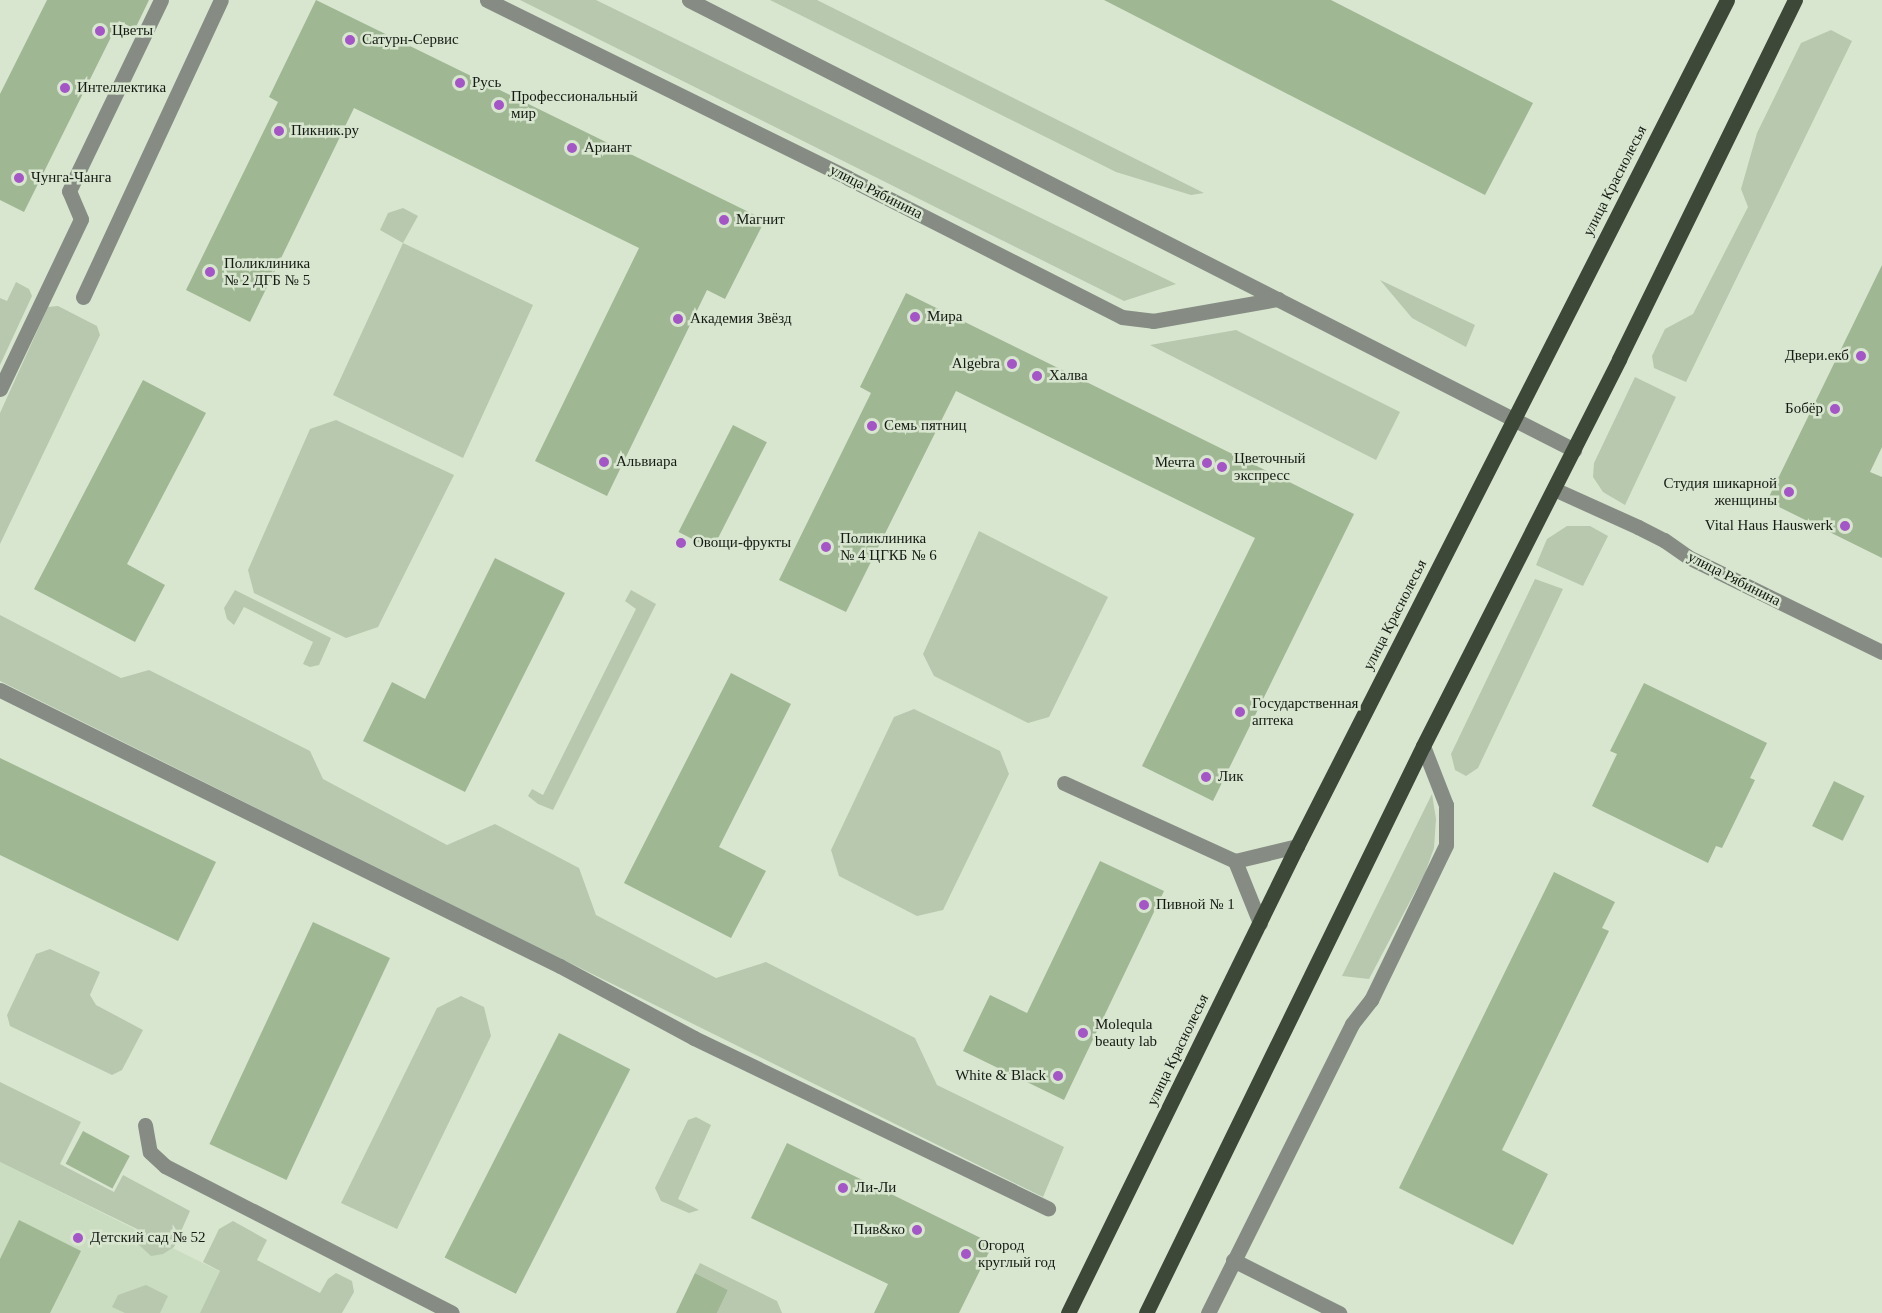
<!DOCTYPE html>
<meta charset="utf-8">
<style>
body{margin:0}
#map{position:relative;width:1882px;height:1313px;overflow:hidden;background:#d8e6d0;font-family:Georgia,serif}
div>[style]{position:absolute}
.built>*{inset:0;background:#caddc0}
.green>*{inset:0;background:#b7c8ae}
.building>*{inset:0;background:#9fb792;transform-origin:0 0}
.minor>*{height:15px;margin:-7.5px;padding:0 7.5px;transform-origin:7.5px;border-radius:7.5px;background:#868c83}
.major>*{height:15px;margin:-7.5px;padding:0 7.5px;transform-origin:7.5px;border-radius:7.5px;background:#3e4839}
.dots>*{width:16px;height:16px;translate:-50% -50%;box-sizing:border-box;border:3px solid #d8e6d0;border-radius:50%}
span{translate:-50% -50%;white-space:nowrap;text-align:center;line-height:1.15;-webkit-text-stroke:5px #d8e6d0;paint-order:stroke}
.poi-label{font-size:15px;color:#151a13}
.left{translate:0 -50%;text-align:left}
.right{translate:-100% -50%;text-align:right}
.street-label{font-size:15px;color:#151a13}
</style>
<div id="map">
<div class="built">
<i style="clip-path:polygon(0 1162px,241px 1282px,226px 1313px,0 1313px)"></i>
</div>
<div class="green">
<i style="clip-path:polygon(520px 0,596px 0,1176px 284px,1124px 301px)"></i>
<i style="clip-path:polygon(770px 0,817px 0,1204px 193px,1191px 195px,1116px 172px)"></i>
<i style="clip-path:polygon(1831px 30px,1852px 41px,1686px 382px,1654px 368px,1652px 356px,1665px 329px,1693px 314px,1748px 207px,1741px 189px,1757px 133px,1801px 43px)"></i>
<i style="clip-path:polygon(403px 208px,418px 216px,403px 243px,533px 305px,463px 458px,333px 395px,403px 243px,380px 230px,388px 213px)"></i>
<i style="clip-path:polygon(1380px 280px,1475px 325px,1466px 347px,1412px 318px)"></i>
<i style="clip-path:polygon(16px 282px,29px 289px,32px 296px,0 365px,0 298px,7px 301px)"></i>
<i style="clip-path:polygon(58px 306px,97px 326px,100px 335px,0 544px,0 413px,48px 307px)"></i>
<i style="clip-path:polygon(1236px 330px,1400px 412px,1376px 460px,1150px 345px)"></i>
<i style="clip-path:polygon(1635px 377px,1676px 397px,1625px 505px,1603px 492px,1593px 477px,1594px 463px)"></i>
<i style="clip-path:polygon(336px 420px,454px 475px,378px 627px,346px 638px,254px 593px,248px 570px,310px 429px)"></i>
<i style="clip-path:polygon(1567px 526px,1590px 526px,1608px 536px,1583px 586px,1536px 565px,1547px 539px)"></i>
<i style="clip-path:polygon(979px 531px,1108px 597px,1049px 717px,1028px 723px,934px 676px,923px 654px)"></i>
<i style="clip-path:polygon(1535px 579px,1563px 589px,1478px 768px,1466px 776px,1455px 770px,1451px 754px)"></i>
<i style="clip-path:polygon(235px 590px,331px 638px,319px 665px,310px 667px,303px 664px,313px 642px,244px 607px,234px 625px,227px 619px,224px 608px)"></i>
<i style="clip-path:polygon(631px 590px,656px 604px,553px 810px,538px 804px,528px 796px,532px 789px,543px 795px,636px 609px,625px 601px)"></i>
<i style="clip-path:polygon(0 615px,121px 678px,149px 670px,310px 751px,323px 779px,447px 845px,495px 824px,579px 868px,596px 915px,716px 978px,766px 962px,915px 1038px,937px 1085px,1064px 1147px,1043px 1197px,0 681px)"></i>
<i style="clip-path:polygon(914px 709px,1000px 751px,1009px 774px,943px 910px,917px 916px,839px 876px,831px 850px,894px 717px)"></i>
<i style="clip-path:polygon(1432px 794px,1436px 819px,1434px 848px,1425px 873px,1369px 979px,1342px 976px)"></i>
<i style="clip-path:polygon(50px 949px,100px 972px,90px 995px,96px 1005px,143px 1030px,122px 1070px,112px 1075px,10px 1026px,7px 1015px,36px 954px)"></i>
<i style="clip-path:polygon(461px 996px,484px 1007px,491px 1036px,397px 1229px,341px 1203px,437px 1008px)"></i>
<i style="clip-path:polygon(0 1082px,81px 1122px,60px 1164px,114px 1192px,123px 1175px,190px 1211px,174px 1247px,163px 1254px,151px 1256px,138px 1244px,137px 1229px,0 1162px)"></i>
<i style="clip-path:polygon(696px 1117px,711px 1125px,678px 1199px,699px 1210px,689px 1213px,661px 1201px,655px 1188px,688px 1120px)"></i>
<i style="clip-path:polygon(233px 1221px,267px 1240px,257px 1260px,320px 1293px,328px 1279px,336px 1273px,352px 1281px,354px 1292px,342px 1313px,200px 1313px,220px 1271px,203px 1262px,219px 1229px)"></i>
<i style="clip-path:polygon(700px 1263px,777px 1301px,782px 1313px,717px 1313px,728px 1290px,695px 1273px)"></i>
<i style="clip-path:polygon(146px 1285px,168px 1296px,160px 1313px,125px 1313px,112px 1307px,118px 1295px)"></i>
</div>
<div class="building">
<i style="clip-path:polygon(47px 0,149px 0,135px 29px,119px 21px,24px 212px,0 200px,0 94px)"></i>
<i style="clip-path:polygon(316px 0,765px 220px,725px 299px,707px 290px,607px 496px,535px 461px,639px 248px,354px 108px,250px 322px,186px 290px,278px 102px,269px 97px)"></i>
<i style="clip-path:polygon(1104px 0,1331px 0,1533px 103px,1485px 195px)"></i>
<i style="clip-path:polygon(1882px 265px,1882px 447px,1870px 472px,1882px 477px,1882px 558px,1767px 501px)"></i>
<i style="clip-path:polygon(906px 293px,1354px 514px,1213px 801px,1142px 766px,1255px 538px,956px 391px,846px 612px,779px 580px,871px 393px,860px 387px)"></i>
<i style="clip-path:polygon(143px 380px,206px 413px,127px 564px,165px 585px,135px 642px,34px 589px)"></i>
<i style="left:733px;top:425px;width:38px;height:120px;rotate:27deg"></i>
<i style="clip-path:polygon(495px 558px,565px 593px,465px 792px,363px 741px,392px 682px,425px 699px)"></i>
<i style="clip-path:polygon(731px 673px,791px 704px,719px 847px,766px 871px,731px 938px,624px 883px)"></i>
<i style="clip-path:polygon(1644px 683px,1767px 743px,1750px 778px,1755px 780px,1722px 848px,1716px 846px,1708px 863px,1592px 806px,1617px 754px,1610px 751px)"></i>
<i style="clip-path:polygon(0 758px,216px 862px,178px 941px,0 855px)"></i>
<i style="left:1834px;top:781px;width:34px;height:50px;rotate:26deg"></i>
<i style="clip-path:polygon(1100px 861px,1164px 891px,1064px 1100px,963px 1051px,990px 995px,1027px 1013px)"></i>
<i style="clip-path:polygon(1554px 872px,1615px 902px,1602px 928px,1609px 931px,1502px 1150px,1548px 1174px,1513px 1245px,1399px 1188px)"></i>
<i style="left:313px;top:922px;width:85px;height:245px;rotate:25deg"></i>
<i style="left:559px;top:1033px;width:80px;height:252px;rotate:27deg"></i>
<i style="left:83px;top:1131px;width:53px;height:37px;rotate:28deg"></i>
<i style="clip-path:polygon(787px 1143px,993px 1244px,959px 1313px,874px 1313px,888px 1284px,751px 1218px)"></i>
<i style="clip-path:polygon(19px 1220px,81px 1251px,50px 1313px,0 1313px,0 1259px)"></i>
<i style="clip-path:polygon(695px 1273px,728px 1290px,717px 1313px,676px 1313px)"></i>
</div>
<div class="minor">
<i style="left:487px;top:0;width:402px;rotate:26.2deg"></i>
<i style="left:848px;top:178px;width:307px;rotate:26.9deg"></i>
<i style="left:1122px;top:317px;width:31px;rotate:7deg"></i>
<i style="left:1153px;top:321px;width:127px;rotate:-10deg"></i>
<i style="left:689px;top:0;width:993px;rotate:26.95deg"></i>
<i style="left:83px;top:297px;width:327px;rotate:-65.1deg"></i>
<i style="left:0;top:389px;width:188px;rotate:-64.5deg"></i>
<i style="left:81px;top:219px;width:30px;rotate:-113deg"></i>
<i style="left:69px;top:191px;width:212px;rotate:-64.3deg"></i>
<i style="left:1554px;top:489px;width:92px;rotate:24.3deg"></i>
<i style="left:1638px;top:527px;width:29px;rotate:27deg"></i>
<i style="left:1664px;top:540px;width:29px;rotate:35deg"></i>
<i style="left:1688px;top:557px;width:216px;rotate:26.1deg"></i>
<i style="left:0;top:690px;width:624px;rotate:26.24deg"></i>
<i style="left:560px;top:966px;width:152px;rotate:28.2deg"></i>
<i style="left:694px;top:1038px;width:393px;rotate:25.7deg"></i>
<i style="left:1064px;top:783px;width:188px;rotate:24.5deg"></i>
<i style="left:1260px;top:923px;width:67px;rotate:-112deg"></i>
<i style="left:1235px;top:861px;width:64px;rotate:-13.6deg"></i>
<i style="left:145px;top:1125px;width:27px;rotate:80deg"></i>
<i style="left:150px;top:1152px;width:21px;rotate:43deg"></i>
<i style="left:165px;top:1166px;width:322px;rotate:27.1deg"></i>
<i style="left:1233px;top:1260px;width:119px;rotate:26.6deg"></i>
<i style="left:1208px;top:1313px;width:323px;rotate:-63.5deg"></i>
<i style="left:1352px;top:1024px;width:31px;rotate:-52deg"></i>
<i style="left:1371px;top:1000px;width:172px;rotate:-64.2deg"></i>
<i style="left:1446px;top:845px;width:40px;rotate:-90deg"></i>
<i style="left:1446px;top:805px;width:63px;rotate:-111.3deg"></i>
</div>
<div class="major">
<i style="left:1068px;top:1313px;width:520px;rotate:-63.88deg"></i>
<i style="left:1297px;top:846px;width:949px;rotate:-63.06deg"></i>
<i style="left:1146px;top:1313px;width:631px;rotate:-63.96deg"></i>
<i style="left:1423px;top:746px;width:434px;rotate:-63.1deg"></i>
<i style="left:1619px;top:359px;width:400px;rotate:-63.9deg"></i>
</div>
<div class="dots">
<i style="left:100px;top:31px;background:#a455c6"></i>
<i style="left:350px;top:40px;background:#a455c6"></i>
<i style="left:460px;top:83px;background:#a455c6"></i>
<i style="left:65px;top:88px;background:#a455c6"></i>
<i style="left:499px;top:105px;background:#a455c6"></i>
<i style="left:279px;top:131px;background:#a455c6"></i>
<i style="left:572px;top:148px;background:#a455c6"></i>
<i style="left:19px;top:178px;background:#a455c6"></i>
<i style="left:724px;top:220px;background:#a455c6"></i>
<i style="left:210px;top:272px;background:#a455c6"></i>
<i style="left:915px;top:317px;background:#a455c6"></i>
<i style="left:678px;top:319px;background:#a455c6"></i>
<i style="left:1861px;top:356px;background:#a455c6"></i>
<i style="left:1012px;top:364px;background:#a455c6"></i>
<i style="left:1037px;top:376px;background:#a455c6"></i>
<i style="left:1835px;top:409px;background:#a455c6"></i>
<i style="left:872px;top:426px;background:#a455c6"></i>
<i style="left:604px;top:462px;background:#a455c6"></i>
<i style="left:1207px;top:463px;background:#a455c6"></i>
<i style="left:1222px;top:467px;background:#a455c6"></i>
<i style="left:1789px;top:492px;background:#a455c6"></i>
<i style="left:1845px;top:526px;background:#a455c6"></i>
<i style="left:681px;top:543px;background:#a455c6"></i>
<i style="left:826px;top:547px;background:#a455c6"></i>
<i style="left:1240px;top:712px;background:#a455c6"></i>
<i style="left:1206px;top:777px;background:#a455c6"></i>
<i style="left:1144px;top:905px;background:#a455c6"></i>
<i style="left:1083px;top:1033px;background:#a455c6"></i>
<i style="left:1058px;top:1076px;background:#a455c6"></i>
<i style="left:843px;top:1188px;background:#a455c6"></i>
<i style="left:917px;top:1230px;background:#a455c6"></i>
<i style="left:78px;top:1238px;background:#a455c6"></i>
<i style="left:966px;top:1254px;background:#a455c6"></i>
</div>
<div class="poi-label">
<span class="left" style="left:112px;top:31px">Цветы</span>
<span class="left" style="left:362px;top:40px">Сатурн-Сервис</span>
<span class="left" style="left:472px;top:83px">Русь</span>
<span class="left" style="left:77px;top:88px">Интеллектика</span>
<span class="left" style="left:511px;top:105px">Профессиональный<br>мир</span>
<span class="left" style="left:291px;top:131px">Пикник.ру</span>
<span class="left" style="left:584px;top:148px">Ариант</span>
<span class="left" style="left:31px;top:178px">Чунга-Чанга</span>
<span class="left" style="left:736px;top:220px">Магнит</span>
<span class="left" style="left:224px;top:272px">Поликлиника<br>№ 2 ДГБ № 5</span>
<span class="left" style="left:927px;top:317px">Мира</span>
<span class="left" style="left:690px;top:319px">Академия Звёзд</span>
<span class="right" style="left:1849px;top:356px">Двери.екб</span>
<span class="right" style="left:1000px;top:364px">Algebra</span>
<span class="left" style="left:1049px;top:376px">Халва</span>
<span class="right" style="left:1823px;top:409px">Бобёр</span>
<span class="left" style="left:884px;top:426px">Семь пятниц</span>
<span class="left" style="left:1234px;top:467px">Цветочный<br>экспресс</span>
<span class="left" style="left:616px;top:462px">Альвиара</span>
<span class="right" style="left:1195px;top:463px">Мечта</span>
<span class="right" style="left:1777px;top:492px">Студия шикарной<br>женщины</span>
<span class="right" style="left:1833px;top:526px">Vital Haus Hauswerk</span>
<span class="left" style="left:840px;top:547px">Поликлиника<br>№ 4 ЦГКБ № 6</span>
<span class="left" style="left:693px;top:543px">Овощи-фрукты</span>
<span class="left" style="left:1252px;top:712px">Государственная<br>аптека</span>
<span class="left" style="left:1218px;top:777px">Лик</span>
<span class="left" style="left:1156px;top:905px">Пивной № 1</span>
<span class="left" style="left:1095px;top:1033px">Molequla<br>beauty lab</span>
<span class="right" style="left:1046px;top:1076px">White &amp; Black</span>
<span class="left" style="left:855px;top:1188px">Ли-Ли</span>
<span class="right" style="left:905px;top:1230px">Пив&amp;ко</span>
<span class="left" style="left:90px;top:1238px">Детский сад № 52</span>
<span class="left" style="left:978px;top:1254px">Огород<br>круглый год</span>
</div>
<div class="street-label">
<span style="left:1615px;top:181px;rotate:-63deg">улица Краснолесья</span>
<span style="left:876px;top:192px;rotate:27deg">улица Рябинина</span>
<span style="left:1734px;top:579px;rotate:27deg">улица Рябинина</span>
<span style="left:1395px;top:615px;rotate:-63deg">улица Краснолесья</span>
<span style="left:1178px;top:1050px;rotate:-64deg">улица Краснолесья</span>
</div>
</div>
